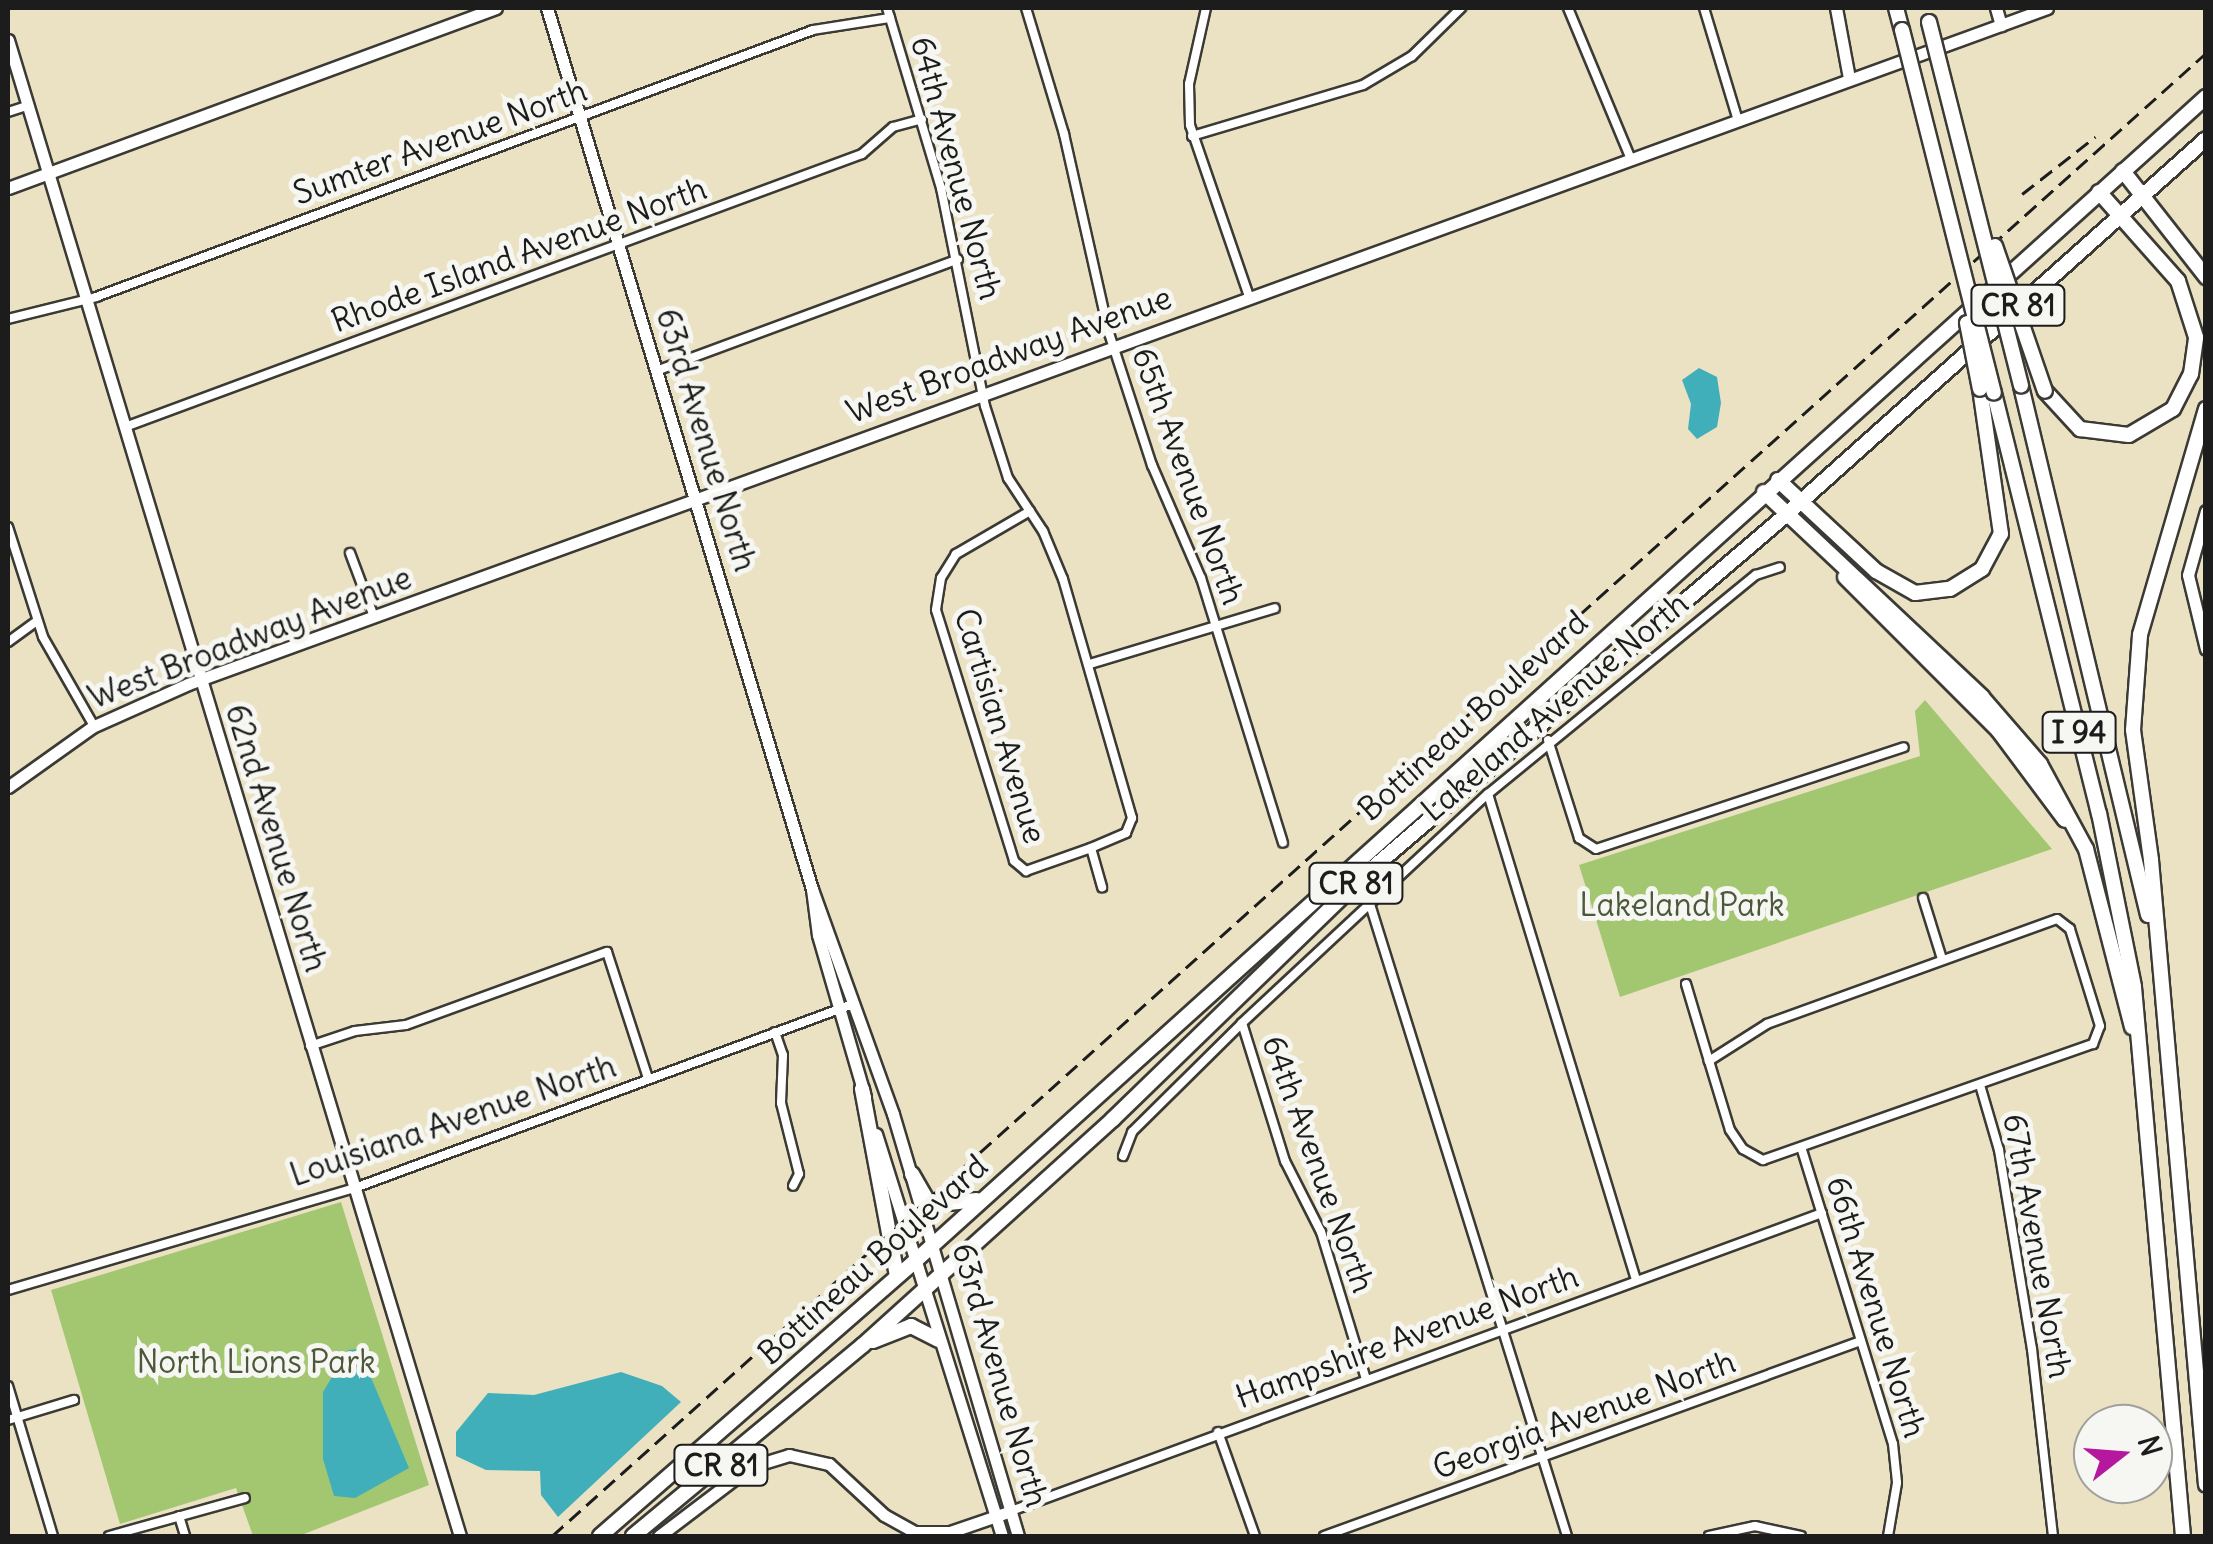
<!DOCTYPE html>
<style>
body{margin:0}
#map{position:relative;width:2213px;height:1544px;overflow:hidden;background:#ebe2c3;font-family:Delius,sans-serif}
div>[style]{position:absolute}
.green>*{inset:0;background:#a3c771}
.water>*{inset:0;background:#40afba}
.roads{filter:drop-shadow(2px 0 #3b3a35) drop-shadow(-2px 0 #3b3a35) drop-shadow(0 2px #3b3a35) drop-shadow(0 -2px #3b3a35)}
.street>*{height:8px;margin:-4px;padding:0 4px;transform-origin:4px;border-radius:4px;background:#fff}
.secondary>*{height:11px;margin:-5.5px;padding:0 5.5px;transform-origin:5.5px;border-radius:5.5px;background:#fff}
.highway>*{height:14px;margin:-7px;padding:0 7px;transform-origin:7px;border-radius:7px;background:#fff}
.rail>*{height:2.5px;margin-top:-1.25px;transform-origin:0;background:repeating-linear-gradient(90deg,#1c1c1c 0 15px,transparent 0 23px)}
.bridges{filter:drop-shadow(2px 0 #3b3a35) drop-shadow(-2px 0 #3b3a35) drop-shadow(0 2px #3b3a35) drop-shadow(0 -2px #3b3a35)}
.highway-bridge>*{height:14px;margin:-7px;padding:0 7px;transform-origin:7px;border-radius:7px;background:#fff}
span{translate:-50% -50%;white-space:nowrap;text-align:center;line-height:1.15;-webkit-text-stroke:10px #f6f6f2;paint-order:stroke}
.shield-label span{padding:2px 8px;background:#f6f6f2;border:2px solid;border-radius:8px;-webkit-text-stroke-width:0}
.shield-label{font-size:30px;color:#1c1c1c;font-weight:700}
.street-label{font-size:32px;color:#1c1c1c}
.park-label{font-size:32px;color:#4b583a}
.frame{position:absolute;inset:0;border:10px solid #1c1c1c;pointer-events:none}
.north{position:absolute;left:2073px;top:1404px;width:100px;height:100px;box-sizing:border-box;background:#f6f6f2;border:2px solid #9f9f9c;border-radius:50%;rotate:73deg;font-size:28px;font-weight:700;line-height:40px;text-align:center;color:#1c1c1c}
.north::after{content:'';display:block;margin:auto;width:35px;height:45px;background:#b5179e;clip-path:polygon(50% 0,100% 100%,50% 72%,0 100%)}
</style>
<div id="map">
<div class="green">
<i style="clip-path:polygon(1925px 700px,2052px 849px,1620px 997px,1579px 865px,1920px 756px,1915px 711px)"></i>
<i style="clip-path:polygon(341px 1202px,429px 1485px,299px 1536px,253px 1536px,236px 1488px,120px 1524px,51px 1290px)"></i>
</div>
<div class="water">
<i style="clip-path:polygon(1699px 368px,1717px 377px,1721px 403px,1717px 427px,1697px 439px,1688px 429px,1691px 404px,1682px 380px)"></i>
<i style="clip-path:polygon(359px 1349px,409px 1468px,355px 1498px,334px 1496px,323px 1459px,323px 1392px,348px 1350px)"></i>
<i style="clip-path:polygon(621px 1372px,662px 1386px,681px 1402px,558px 1517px,541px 1495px,540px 1471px,486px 1470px,456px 1456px,456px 1432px,488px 1393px,534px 1395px)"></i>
</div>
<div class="roads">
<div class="street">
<i style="left:887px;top:8px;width:188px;rotate:73.3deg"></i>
<i style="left:941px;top:188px;width:222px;rotate:78.6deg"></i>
<i style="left:985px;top:406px;width:76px;rotate:72.3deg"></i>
<i style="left:1008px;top:478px;width:64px;rotate:56.6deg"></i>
<i style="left:1043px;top:531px;width:52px;rotate:67.4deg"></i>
<i style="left:1063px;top:579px;width:249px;rotate:73.9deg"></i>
<i style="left:1132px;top:818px;width:16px;rotate:112deg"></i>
<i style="left:1126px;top:833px;width:38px;rotate:157deg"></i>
<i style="left:1091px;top:848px;width:41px;rotate:74.2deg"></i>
<i style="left:1026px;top:8px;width:132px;rotate:73.2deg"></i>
<i style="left:1064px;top:134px;width:204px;rotate:77.3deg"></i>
<i style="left:1109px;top:333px;width:139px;rotate:72deg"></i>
<i style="left:1152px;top:465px;width:123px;rotate:66.6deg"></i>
<i style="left:1201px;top:578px;width:277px;rotate:72.8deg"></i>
<i style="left:1206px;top:8px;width:78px;rotate:102.6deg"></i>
<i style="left:1189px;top:84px;width:41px;rotate:88.6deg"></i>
<i style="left:1190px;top:125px;width:181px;rotate:71deg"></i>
<i style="left:1568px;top:8px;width:161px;rotate:67.4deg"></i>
<i style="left:1704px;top:8px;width:114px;rotate:73.2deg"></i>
<i style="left:8px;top:112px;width:22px;rotate:-18deg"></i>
<i style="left:1192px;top:136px;width:178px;rotate:-16.6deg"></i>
<i style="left:1363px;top:85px;width:57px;rotate:-30.6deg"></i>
<i style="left:1412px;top:56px;width:69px;rotate:-44.4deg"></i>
<i style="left:8px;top:319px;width:91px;rotate:-14deg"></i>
<i style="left:96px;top:297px;width:765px;rotate:-20.42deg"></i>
<i style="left:813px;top:30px;width:78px;rotate:-8.9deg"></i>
<i style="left:656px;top:371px;width:322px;rotate:-20.3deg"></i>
<i style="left:125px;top:427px;width:786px;rotate:-20.33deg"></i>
<i style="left:862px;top:154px;width:41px;rotate:-41.1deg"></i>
<i style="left:893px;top:127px;width:30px;rotate:-15deg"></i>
<i style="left:1030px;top:511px;width:86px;rotate:149.8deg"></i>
<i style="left:956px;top:554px;width:28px;rotate:122deg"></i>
<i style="left:941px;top:578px;width:32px;rotate:99deg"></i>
<i style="left:936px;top:610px;width:263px;rotate:72.7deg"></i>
<i style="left:1014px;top:861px;width:16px;rotate:40deg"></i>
<i style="left:1026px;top:871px;width:69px;rotate:-19.5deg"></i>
<i style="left:8px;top:527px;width:115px;rotate:72.3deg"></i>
<i style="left:43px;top:637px;width:103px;rotate:60.2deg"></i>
<i style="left:350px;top:553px;width:68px;rotate:69.4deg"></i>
<i style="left:8px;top:642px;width:36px;rotate:-36deg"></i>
<i style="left:1090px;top:664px;width:193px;rotate:-16.8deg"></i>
<i style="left:1548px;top:740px;width:103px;rotate:72.4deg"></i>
<i style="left:1579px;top:838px;width:20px;rotate:33deg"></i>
<i style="left:1596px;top:849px;width:324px;rotate:-18.3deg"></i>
<i style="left:1488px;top:794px;width:508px;rotate:73.06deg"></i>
<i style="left:1923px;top:898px;width:64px;rotate:72.7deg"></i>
<i style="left:1369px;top:901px;width:665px;rotate:72.68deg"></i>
<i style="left:1686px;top:984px;width:80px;rotate:73.4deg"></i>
<i style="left:1709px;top:1061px;width:72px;rotate:73.1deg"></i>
<i style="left:1730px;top:1130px;width:23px;rotate:56deg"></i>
<i style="left:1743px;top:1149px;width:23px;rotate:29deg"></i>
<i style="left:1763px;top:1160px;width:350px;rotate:-19.4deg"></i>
<i style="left:2093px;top:1044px;width:19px;rotate:-69deg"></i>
<i style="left:2100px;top:1026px;width:102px;rotate:-107.2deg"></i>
<i style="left:2070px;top:929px;width:16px;rotate:-142deg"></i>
<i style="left:2057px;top:919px;width:308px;rotate:160.1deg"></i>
<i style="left:1767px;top:1024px;width:69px;rotate:147.5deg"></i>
<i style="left:1242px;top:1023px;width:145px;rotate:72.7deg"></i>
<i style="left:1285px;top:1161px;width:80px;rotate:63.1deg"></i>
<i style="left:1321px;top:1232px;width:154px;rotate:73deg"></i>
<i style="left:775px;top:1032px;width:24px;rotate:71deg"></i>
<i style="left:783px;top:1055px;width:48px;rotate:92.4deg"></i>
<i style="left:781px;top:1103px;width:73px;rotate:75.8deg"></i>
<i style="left:799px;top:1174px;width:13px;rotate:117deg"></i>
<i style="left:310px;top:1046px;width:47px;rotate:-18.4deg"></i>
<i style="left:355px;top:1031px;width:51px;rotate:-6.7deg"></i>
<i style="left:406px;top:1025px;width:214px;rotate:-20deg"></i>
<i style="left:607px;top:952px;width:133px;rotate:72deg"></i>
<i style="left:1980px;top:1085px;width:68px;rotate:73.7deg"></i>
<i style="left:1999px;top:1150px;width:202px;rotate:80.6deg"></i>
<i style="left:2032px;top:1349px;width:188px;rotate:83.6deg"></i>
<i style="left:1802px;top:1150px;width:308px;rotate:72.8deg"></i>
<i style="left:1893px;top:1444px;width:39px;rotate:84deg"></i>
<i style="left:1897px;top:1483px;width:54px;rotate:99.6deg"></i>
<i style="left:1123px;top:1156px;width:26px;rotate:-69deg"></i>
<i style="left:1132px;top:1132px;width:155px;rotate:-44.7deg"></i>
<i style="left:1242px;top:1023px;width:336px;rotate:-43deg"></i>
<i style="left:1488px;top:794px;width:346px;rotate:-39.3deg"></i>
<i style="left:1756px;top:575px;width:25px;rotate:-18deg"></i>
<i style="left:8px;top:1290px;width:359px;rotate:-16.4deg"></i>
<i style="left:352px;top:1189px;width:534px;rotate:-20.27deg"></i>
<i style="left:8px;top:1386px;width:157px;rotate:73.3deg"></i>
<i style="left:8px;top:1420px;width:69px;rotate:-16.9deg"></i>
<i style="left:1218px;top:1432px;width:110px;rotate:70.4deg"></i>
<i style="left:1011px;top:1511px;width:864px;rotate:-20.18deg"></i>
<i style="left:179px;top:1516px;width:21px;rotate:73deg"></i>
<i style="left:109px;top:1536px;width:141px;rotate:-15.6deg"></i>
<i style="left:1324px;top:1536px;width:571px;rotate:-19.96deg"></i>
<i style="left:1709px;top:1536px;width:47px;rotate:-12.3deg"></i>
<i style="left:1755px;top:1526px;width:47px;rotate:12.3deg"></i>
</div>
<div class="secondary">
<i style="left:547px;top:8px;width:920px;rotate:73.26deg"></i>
<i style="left:812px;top:889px;width:239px;rotate:70.2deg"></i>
<i style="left:893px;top:1114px;width:440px;rotate:73.5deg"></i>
<i style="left:1836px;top:8px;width:71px;rotate:79.5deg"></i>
<i style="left:1996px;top:8px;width:18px;rotate:74deg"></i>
<i style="left:8px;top:40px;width:1563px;rotate:73.19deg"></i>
<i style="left:8px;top:188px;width:520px;rotate:-20.25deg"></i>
<i style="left:2206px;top:511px;width:66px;rotate:105.7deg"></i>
<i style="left:2188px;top:575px;width:76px;rotate:76.3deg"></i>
<i style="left:8px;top:787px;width:103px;rotate:-35.5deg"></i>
<i style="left:92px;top:727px;width:105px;rotate:-24.1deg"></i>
<i style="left:188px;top:684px;width:1978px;rotate:-19.98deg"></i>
<i style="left:812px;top:889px;width:46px;rotate:82.6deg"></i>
<i style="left:818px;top:935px;width:169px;rotate:73.8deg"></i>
<i style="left:876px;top:1134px;width:421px;rotate:72.6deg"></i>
<i style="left:659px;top:1536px;width:114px;rotate:-37.2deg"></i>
<i style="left:750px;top:1467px;width:41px;rotate:-17.1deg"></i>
<i style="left:789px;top:1455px;width:41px;rotate:12.7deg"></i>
<i style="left:829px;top:1464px;width:75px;rotate:42.8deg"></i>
<i style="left:884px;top:1515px;width:35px;rotate:29deg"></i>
<i style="left:915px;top:1532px;width:35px"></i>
<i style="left:950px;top:1532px;width:65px;rotate:-19deg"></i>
</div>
<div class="highway">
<i style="left:1896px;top:8px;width:23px;rotate:75deg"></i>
<i style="left:2123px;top:171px;width:135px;rotate:51.9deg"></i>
<i style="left:2021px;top:386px;width:544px;rotate:76.5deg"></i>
<i style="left:2045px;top:391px;width:52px;rotate:47.4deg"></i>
<i style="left:2080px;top:429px;width:49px;rotate:7deg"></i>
<i style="left:2129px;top:435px;width:51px;rotate:-30.6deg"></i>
<i style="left:2173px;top:409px;width:39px;rotate:-63deg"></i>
<i style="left:2191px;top:374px;width:37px;rotate:-82deg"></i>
<i style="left:2196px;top:337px;width:59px;rotate:-107.8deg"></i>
<i style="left:2178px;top:281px;width:119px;rotate:-131.6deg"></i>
<i style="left:1994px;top:393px;width:433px;rotate:76deg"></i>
<i style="left:2099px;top:813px;width:177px;rotate:78.6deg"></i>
<i style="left:2134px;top:987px;width:551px;rotate:84.9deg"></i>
<i style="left:2206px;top:409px;width:235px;rotate:106.3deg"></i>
<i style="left:2140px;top:635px;width:95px;rotate:94.2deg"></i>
<i style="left:2133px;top:730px;width:131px;rotate:82.1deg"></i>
<i style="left:2151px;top:860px;width:627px;rotate:84.97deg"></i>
<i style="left:1778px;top:480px;width:134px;rotate:42.9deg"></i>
<i style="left:1876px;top:571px;width:45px;rotate:29.4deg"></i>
<i style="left:1915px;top:593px;width:35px;rotate:-7deg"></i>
<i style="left:1950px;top:589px;width:38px;rotate:-32deg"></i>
<i style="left:1982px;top:569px;width:40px;rotate:-62deg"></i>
<i style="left:2001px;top:534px;width:147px;rotate:-98.2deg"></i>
<i style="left:1764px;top:492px;width:299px;rotate:43.2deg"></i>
<i style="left:1982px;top:697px;width:89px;rotate:49.1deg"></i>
<i style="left:2040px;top:764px;width:97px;rotate:61.6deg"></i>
<i style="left:2086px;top:849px;width:184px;rotate:75.5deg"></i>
<i style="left:1845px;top:577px;width:216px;rotate:45deg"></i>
<i style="left:1998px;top:730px;width:112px;rotate:53.3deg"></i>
<i style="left:862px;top:1089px;width:190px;rotate:79.4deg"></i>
<i style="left:912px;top:1174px;width:36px;rotate:60deg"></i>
<i style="left:930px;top:1205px;width:47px;rotate:-6.1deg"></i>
<i style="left:873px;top:1341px;width:41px;rotate:-21.5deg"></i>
<i style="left:911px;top:1326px;width:31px;rotate:27deg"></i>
<i style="left:600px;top:1536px;width:417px;rotate:-41.1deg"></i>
<i style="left:914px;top:1262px;width:1740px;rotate:-42.04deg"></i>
<i style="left:633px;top:1536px;width:299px;rotate:-39.7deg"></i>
<i style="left:863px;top:1345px;width:337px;rotate:-42.1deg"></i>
<i style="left:1113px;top:1119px;width:355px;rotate:-44.1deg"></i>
<i style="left:1368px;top:872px;width:551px;rotate:-40.51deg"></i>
<i style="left:1787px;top:514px;width:562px;rotate:-41.83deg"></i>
</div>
</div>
<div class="rail">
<i style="left:2022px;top:194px;width:93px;rotate:-38deg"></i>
<i style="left:552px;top:1536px;width:2221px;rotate:-41.88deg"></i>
</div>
<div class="bridges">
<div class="highway-bridge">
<i style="left:1929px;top:22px;width:375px;rotate:75.8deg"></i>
<i style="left:1902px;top:30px;width:374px;rotate:75.8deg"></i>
<i style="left:1995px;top:246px;width:153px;rotate:71deg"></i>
<i style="left:1967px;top:323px;width:67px;rotate:78.9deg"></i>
</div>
</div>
<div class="shield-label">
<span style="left:2018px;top:305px">CR 81</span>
<span style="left:2079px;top:732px">I 94</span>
<span style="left:1356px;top:883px">CR 81</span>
<span style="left:721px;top:1465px">CR 81</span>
</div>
<div class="street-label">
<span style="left:440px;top:142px;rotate:-20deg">Sumter Avenue North</span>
<span style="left:956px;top:168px;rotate:75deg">64th Avenue North</span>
<span style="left:519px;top:255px;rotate:-20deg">Rhode Island Avenue North</span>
<span style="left:1009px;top:355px;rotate:-20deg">West Broadway Avenue</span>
<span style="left:706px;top:440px;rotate:73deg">63rd Avenue North</span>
<span style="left:1188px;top:476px;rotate:70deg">65th Avenue North</span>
<span style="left:250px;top:638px;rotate:-21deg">West Broadway Avenue</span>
<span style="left:1555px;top:707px;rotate:-40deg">Lakeland Avenue North</span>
<span style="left:1473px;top:716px;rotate:-42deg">Bottineau Boulevard</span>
<span style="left:1000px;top:726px;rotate:73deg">Cartisian Avenue</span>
<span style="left:276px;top:838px;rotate:73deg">62nd Avenue North</span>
<span style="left:453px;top:1121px;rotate:-19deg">Louisiana Avenue North</span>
<span style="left:1318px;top:1164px;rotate:70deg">64th Avenue North</span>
<span style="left:2037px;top:1246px;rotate:80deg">67th Avenue North</span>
<span style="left:873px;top:1260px;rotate:-42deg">Bottineau Boulevard</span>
<span style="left:1876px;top:1307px;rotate:73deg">66th Avenue North</span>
<span style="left:1407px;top:1337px;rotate:-20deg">Hampshire Avenue North</span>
<span style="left:1000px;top:1375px;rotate:74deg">63rd Avenue North</span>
<span style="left:1584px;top:1415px;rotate:-20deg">Georgia Avenue North</span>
</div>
<div class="park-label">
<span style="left:1682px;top:905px">Lakeland Park</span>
<span style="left:256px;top:1362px">North Lions Park</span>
</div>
<div class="frame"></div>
<div class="north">N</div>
</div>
